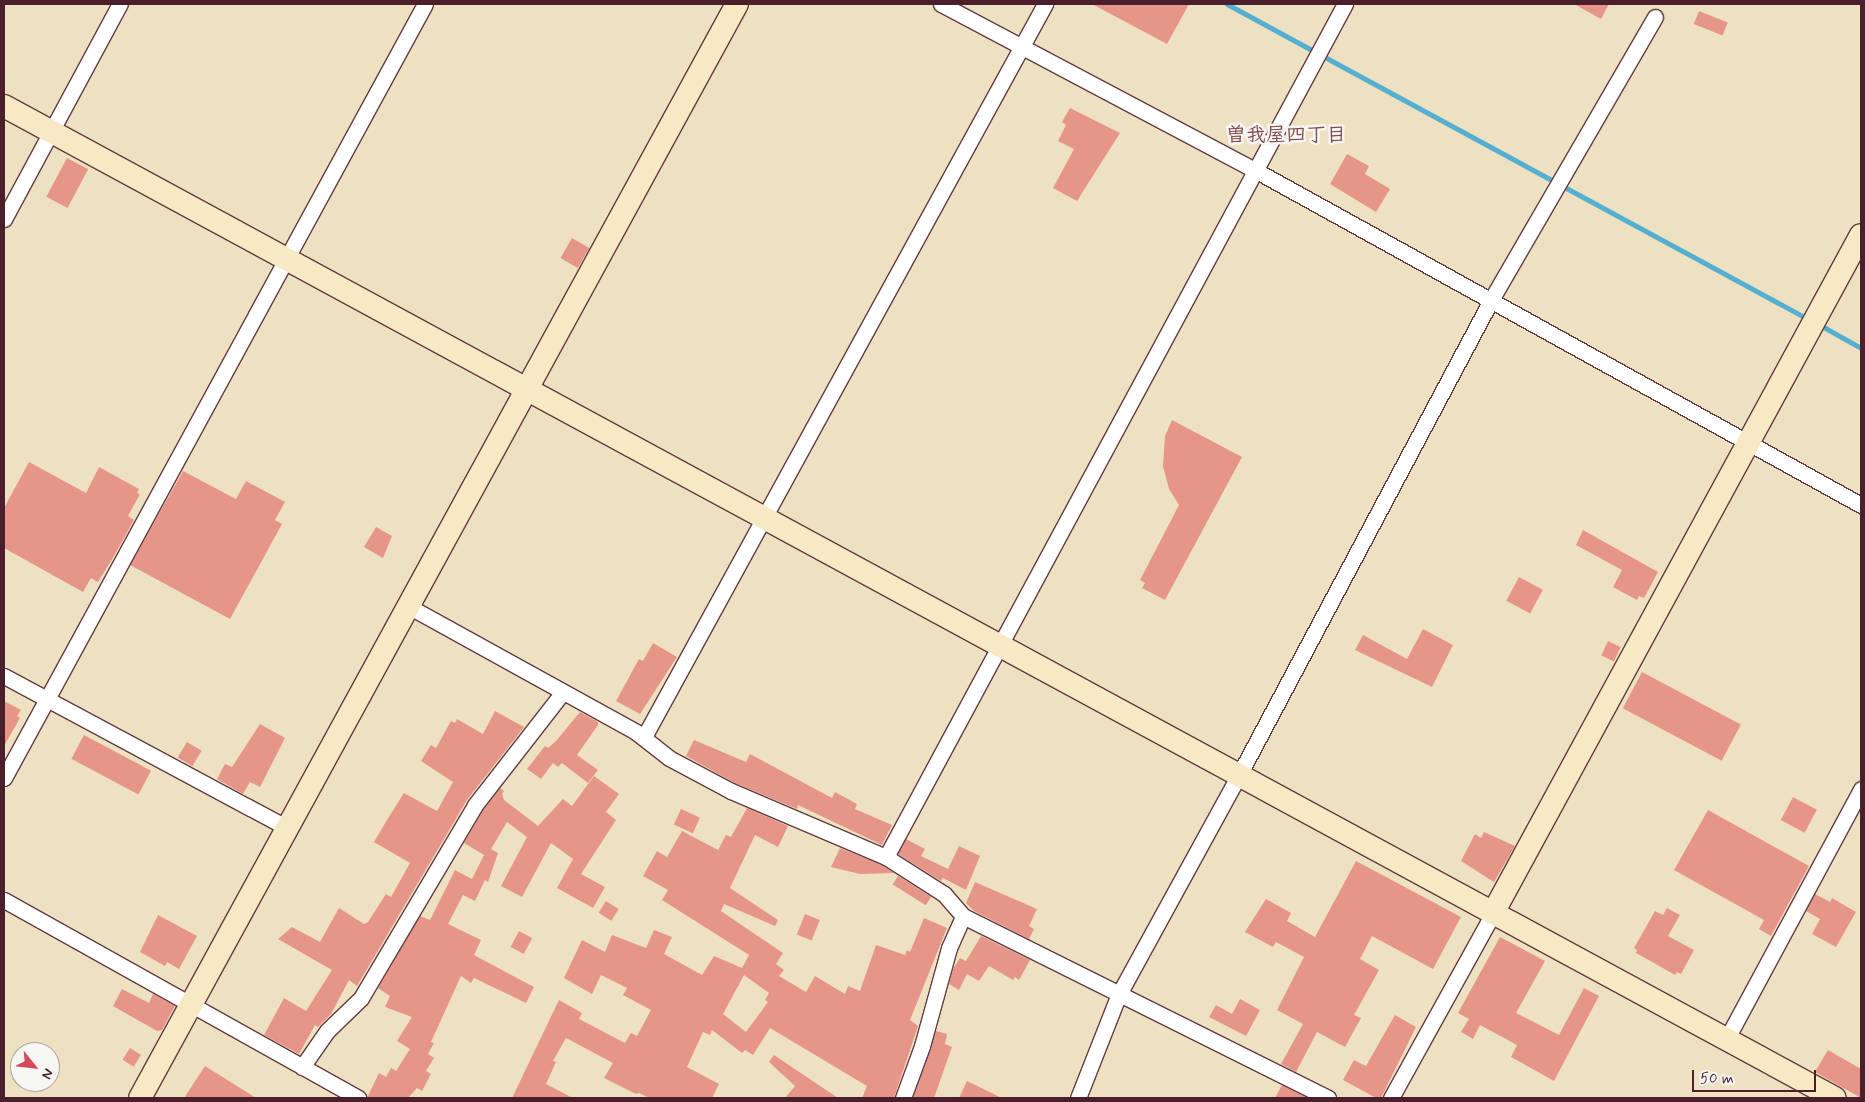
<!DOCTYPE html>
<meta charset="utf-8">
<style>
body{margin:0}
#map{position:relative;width:1865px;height:1102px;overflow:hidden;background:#eee1c2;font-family:Mynerve,"Klee One",sans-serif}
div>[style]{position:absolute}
.stream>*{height:5px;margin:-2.5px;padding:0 2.5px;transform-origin:2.5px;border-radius:2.5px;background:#54afd1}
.building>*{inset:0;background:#e69689;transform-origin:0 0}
.roads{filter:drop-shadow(1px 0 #633c42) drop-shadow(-1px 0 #633c42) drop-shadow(0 1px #633c42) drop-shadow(0 -1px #633c42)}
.street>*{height:15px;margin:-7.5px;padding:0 7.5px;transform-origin:7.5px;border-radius:7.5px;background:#fff}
.secondary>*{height:22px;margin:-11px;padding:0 11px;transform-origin:11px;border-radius:11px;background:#f7e9c3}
span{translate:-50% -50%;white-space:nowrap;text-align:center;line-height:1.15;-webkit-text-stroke:5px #f6f6f2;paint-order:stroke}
.neighbourhood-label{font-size:20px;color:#81494c;font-weight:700}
.frame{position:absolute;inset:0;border:5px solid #4a1f2b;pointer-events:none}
.north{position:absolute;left:10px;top:1042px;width:50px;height:50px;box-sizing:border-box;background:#f6f6f2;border:1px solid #b1a0a2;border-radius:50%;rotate:119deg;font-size:14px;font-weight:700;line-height:20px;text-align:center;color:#4a1f2b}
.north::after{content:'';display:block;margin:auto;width:18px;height:22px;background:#d1495b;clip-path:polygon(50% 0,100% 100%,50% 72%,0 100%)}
.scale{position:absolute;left:1692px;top:1070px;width:124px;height:22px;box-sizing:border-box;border:2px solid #4a1f2b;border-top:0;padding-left:6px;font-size:15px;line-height:18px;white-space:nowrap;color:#4a1f2b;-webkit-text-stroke:4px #f6f6f2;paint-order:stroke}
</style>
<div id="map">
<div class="stream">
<i style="left:1227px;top:4px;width:661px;rotate:28.47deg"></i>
<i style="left:1818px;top:324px;width:49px;rotate:29.2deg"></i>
</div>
<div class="building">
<i style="clip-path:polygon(1092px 4px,1189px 4px,1167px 44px)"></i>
<i style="clip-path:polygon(1574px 4px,1609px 4px,1601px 19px)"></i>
<i style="left:1699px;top:11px;width:31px;height:14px;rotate:22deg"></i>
<i style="clip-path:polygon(1070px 108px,1120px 133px,1077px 201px,1053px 188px,1074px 149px,1058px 141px,1066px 125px,1062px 122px)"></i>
<i style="clip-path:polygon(1347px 154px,1369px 166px,1365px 174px,1390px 189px,1376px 212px,1330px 184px)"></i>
<i style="left:67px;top:158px;width:24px;height:44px;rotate:28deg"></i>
<i style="left:572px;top:238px;width:20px;height:23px;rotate:30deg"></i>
<i style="clip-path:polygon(1172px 420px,1242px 457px,1165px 600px,1142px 588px,1145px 583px,1140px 580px,1179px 505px,1169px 489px,1163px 466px,1165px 436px)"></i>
<i style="clip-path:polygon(29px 462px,86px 493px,99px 467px,139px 489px,137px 493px,140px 494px,128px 516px,134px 520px,114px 556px,98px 582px,91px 578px,83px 592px,4px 548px,4px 508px)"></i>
<i style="clip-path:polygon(183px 471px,236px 499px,246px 481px,285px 502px,275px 520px,282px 524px,230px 619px,130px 565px)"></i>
<i style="clip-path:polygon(376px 527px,392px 536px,383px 558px,364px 547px)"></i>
<i style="clip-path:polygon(1583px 530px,1658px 572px,1644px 598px,1639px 596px,1637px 600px,1613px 587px,1622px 570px,1576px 545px)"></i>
<i style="left:1519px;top:577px;width:27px;height:27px;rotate:28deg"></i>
<i style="clip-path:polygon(1423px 629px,1453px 645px,1432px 687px,1355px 650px,1363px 635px,1407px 659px)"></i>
<i style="left:1608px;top:641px;width:14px;height:16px;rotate:25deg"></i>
<i style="clip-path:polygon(653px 643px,677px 657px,640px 714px,616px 701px,639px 659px,643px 661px)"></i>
<i style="left:1642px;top:672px;width:112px;height:41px;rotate:28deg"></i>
<i style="clip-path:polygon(4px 701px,21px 710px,17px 716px,20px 718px,4px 746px)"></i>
<i style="clip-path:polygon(495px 711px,524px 727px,467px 800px,357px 986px,349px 980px,331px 1014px,318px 1027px,315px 1025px,299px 1054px,264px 1035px,284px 998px,306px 1011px,332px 970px,278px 939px,292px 927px,320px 942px,339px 908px,364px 924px,368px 922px,386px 894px,391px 897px,410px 863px,374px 842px,387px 820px,404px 793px,437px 811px,453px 782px,421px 761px,431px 745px,436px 748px,451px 721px,455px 723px,457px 719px,483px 734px)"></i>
<i style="clip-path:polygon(580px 712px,598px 722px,598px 725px,577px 755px,598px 770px,588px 783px,562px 763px,558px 767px,553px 763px,541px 779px,527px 769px,545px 746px,548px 748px,556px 741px)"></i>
<i style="clip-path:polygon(260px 724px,285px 738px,260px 787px,250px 782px,243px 794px,217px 779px,225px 764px,232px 767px)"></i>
<i style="left:84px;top:735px;width:76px;height:27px;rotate:28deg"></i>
<i style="clip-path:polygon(694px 740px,746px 762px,750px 754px,832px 798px,835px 792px,857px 804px,855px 809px,892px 825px,882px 845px,798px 805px,797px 809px,735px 783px,686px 756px)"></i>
<i style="left:187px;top:742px;width:17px;height:18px;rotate:31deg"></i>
<i style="clip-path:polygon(594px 776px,619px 794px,606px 812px,616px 820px,581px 874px,605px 887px,593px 908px,557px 888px,573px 859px,551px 843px,522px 897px,501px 886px,527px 837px,507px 822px,491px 849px,498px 853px,488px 882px,485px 880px,475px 901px,463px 895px,448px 924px,481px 940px,474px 955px,534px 987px,526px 1003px,474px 978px,471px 983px,461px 976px,431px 1042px,434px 1043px,428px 1054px,434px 1058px,426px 1071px,431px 1074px,422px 1091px,417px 1088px,408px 1098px,367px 1098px,379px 1073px,386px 1077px,391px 1068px,396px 1071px,410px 1049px,397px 1041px,412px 1017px,385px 1007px,390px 996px,378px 988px,420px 916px,430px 920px,455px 870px,472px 879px,484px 855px,464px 843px,483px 810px,500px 788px,504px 791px,502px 794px,504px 800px,538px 826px,563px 799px,572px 806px)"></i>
<i style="left:1793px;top:797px;width:27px;height:26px;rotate:28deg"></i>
<i style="clip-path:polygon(evenodd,747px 808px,788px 826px,778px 847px,755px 835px,730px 888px,778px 920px,775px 926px,724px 904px,721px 911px,783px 953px,776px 964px,784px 970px,779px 976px,806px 992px,815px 976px,845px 994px,848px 986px,860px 991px,876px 945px,905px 955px,907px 950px,910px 952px,924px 918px,947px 928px,910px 1020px,918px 1026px,894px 1098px,862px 1098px,867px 1086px,770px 1028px,753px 1055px,745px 1050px,742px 1053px,712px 1030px,710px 1035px,703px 1032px,687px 1067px,719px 1084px,712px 1098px,649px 1098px,639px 1093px,636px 1094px,604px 1078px,613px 1063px,566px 1038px,553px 1061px,556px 1062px,546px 1084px,573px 1098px,512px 1098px,559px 1000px,582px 1013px,579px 1019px,625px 1043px,631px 1033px,637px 1036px,651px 1010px,623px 995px,627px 988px,601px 975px,592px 994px,564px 978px,582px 940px,605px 952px,612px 935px,646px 948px,654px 930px,672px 937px,664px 954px,702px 975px,714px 956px,742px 968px,749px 955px,662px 900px,668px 890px,643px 876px,657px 851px,667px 857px,682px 831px,718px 850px,726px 835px,731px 837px,747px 808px,744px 975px,769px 993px,765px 1000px,768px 1002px,746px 1032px,723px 1014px,744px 975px)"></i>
<i style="left:681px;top:809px;width:21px;height:17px;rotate:25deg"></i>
<i style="clip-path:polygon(1708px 810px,1809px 866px,1771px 936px,1759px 929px,1764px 920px,1674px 870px)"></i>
<i style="clip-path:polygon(1484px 832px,1515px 846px,1494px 882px,1461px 861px,1475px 834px,1481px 838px)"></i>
<i style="clip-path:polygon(906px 839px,925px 849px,921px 856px,948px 869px,959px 846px,980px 856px,966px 890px,943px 878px,941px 881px,898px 854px)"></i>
<i style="clip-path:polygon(840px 848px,882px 865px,894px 873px,860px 874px,831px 867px)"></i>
<i style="clip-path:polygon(1356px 861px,1461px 917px,1433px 969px,1372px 936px,1360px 959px,1379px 970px,1354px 1015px,1361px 1018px,1345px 1047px,1317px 1032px,1296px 1072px,1281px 1064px,1303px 1024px,1277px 1010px,1304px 957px,1276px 942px,1273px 947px,1245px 932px,1266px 899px,1291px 913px,1287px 921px,1315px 937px)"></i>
<i style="left:898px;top:876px;width:39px;height:10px;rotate:32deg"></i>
<i style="clip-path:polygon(975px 882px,1037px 909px,1029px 926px,1034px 929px,1029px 939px,974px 911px,966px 903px)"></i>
<i style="clip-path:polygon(1815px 894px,1830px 902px,1832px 898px,1856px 912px,1836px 947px,1812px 934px,1820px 919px,1806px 911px)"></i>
<i style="left:606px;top:901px;width:15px;height:14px;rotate:32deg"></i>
<i style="clip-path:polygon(1667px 908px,1680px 915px,1668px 936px,1694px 950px,1681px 974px,1677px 972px,1675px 975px,1654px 963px,1636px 953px,1637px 950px,1634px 948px,1655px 911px,1663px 915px)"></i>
<i style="left:805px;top:914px;width:16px;height:22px;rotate:22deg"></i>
<i style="clip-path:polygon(158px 915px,197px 936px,179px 969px,167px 962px,165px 966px,140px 952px)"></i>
<i style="left:519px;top:931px;width:15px;height:18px;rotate:28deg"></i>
<i style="clip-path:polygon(981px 936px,1030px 960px,1019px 980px,1015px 977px,1013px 980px,989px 966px,979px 981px,967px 974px,959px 990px,949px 984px,953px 969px,960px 958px,966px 961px)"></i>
<i style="clip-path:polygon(1500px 937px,1545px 961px,1516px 1013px,1559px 1035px,1584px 988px,1599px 996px,1554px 1081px,1511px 1057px,1517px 1045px,1480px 1025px,1473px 1039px,1461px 1032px,1469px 1019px,1458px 1013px)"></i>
<i style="clip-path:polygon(122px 989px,149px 1003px,153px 994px,175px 1006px,162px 1030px,157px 1031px,113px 1006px)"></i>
<i style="clip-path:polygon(1240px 999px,1260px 1010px,1246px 1036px,1209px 1017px,1216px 1005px,1232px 1014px)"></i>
<i style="clip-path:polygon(1395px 1015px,1416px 1027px,1381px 1098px,1376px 1098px,1343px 1080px,1354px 1060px,1366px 1066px)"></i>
<i style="clip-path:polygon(936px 1031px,947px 1034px,945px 1044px,952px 1047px,934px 1098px,913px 1098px)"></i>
<i style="left:130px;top:1048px;width:13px;height:14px;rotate:32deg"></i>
<i style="clip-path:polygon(1828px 1050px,1861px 1069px,1861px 1098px,1815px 1072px)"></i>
<i style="clip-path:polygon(774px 1055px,838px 1098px,785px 1098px,795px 1086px,769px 1062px)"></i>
<i style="clip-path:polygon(205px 1066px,256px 1098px,184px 1098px)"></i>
<i style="clip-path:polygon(967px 1081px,1002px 1098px,959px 1098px)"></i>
<i style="clip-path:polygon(1282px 1085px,1307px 1098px,1275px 1098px)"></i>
</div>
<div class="roads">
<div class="street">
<i style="left:941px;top:4px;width:353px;rotate:27.9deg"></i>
<i style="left:1253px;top:169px;width:695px;rotate:28.93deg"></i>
<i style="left:4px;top:219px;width:244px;rotate:-61.7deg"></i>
<i style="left:408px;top:606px;width:260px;rotate:28.9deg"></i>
<i style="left:636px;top:732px;width:42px;rotate:38.2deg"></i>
<i style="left:669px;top:758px;width:70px;rotate:28deg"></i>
<i style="left:731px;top:791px;width:168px;rotate:23.1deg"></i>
<i style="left:886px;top:857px;width:69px;rotate:32.5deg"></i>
<i style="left:944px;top:894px;width:29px;rotate:49deg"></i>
<i style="left:963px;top:916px;width:408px;rotate:26.5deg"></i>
<i style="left:4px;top:676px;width:321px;rotate:28.2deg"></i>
<i style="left:644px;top:737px;width:836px;rotate:-61.32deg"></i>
<i style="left:4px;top:778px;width:881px;rotate:-61.46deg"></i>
<i style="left:886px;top:857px;width:969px;rotate:-61.72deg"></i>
<i style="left:4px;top:900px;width:406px;rotate:29.2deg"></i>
<i style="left:1726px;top:1040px;width:285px;rotate:-61.7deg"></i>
<i style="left:302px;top:1067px;width:44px;rotate:-55.2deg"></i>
<i style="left:327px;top:1031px;width:47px;rotate:-44.1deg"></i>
<i style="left:361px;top:998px;width:224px;rotate:-59.4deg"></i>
<i style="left:475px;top:805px;width:143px;rotate:-52.1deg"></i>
<i style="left:903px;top:1098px;width:55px;rotate:-69.9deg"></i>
<i style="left:922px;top:1046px;width:102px;rotate:-74.6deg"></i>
<i style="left:949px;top:948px;width:35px;rotate:-66deg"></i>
<i style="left:1078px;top:1098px;width:112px;rotate:-68.5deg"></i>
<i style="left:1119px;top:994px;width:250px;rotate:-61.3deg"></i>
<i style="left:1239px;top:775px;width:538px;rotate:-62.05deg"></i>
<i style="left:1491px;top:300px;width:327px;rotate:-59.9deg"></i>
<i style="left:1391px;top:1098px;width:211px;rotate:-61.1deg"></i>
</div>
<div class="secondary">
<i style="left:4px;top:106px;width:2082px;rotate:28.45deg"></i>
<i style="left:1493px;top:913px;width:771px;rotate:-61.51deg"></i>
<i style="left:140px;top:1098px;width:1246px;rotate:-61.38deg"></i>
</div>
</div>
<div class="neighbourhood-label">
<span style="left:1286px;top:135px">曽我屋四丁目</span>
</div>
<div class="frame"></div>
<div class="north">N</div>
<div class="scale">50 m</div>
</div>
